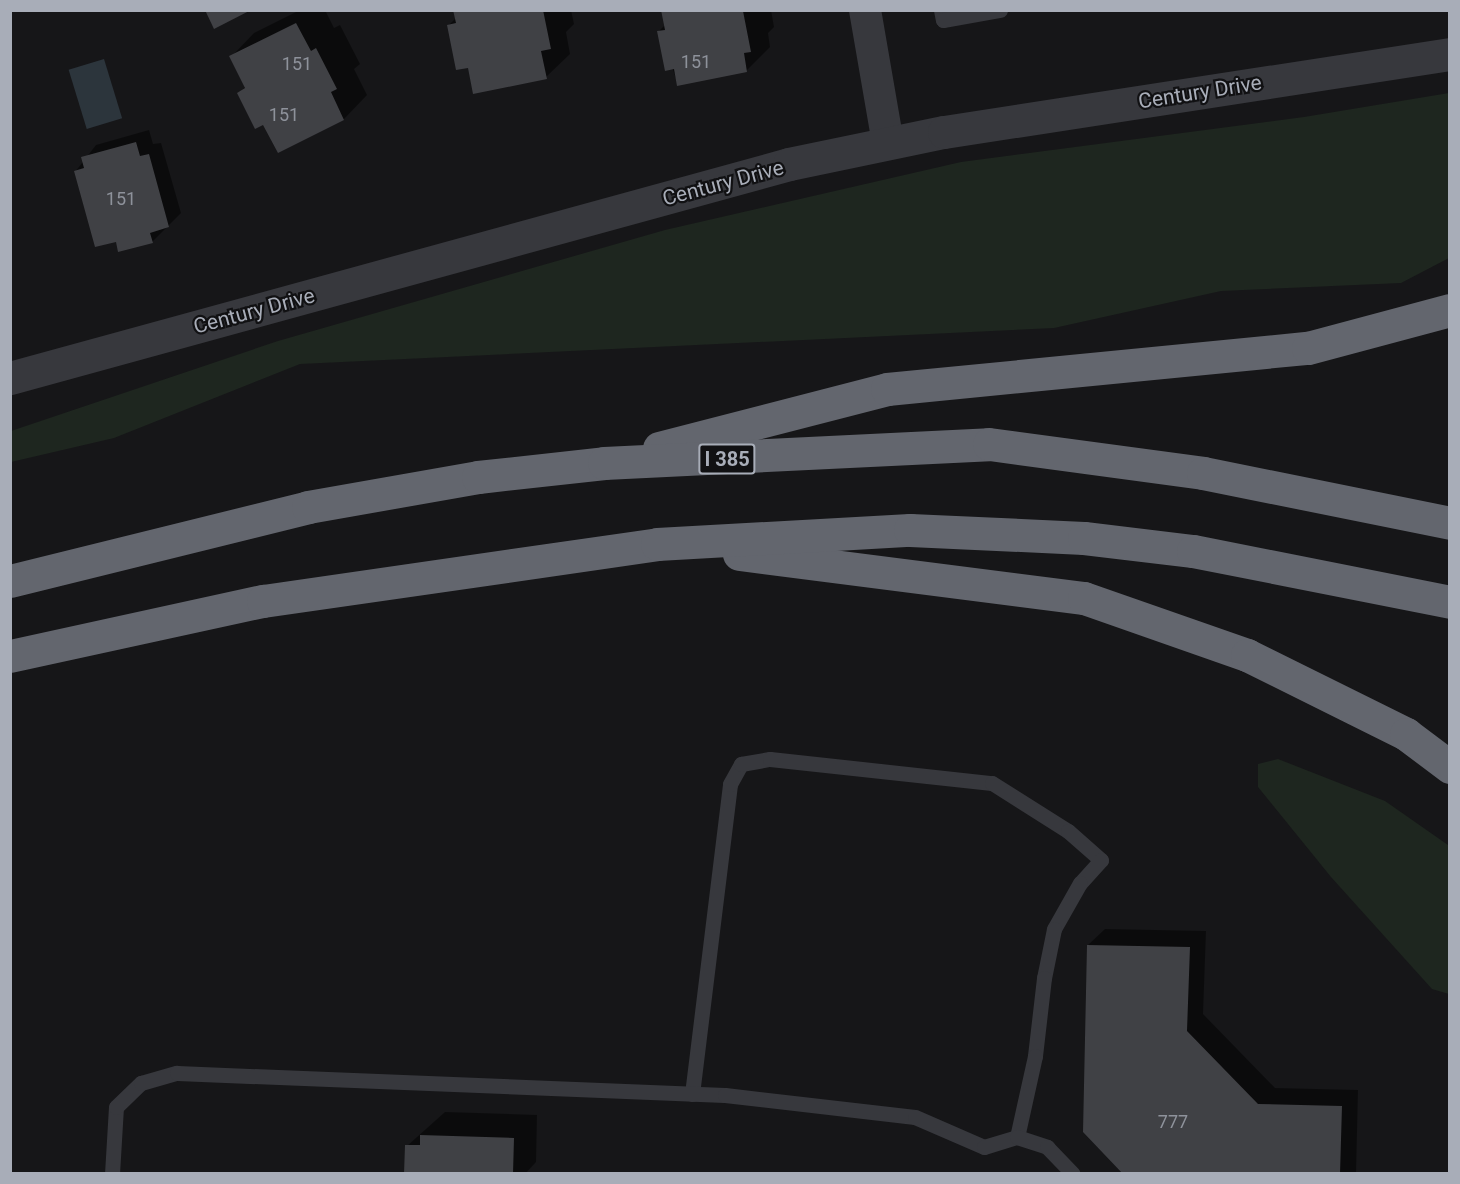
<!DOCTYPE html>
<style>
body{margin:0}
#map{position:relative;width:1460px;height:1184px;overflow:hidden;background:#161618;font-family:Roboto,sans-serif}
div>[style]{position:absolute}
.green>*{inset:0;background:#1e261f}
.water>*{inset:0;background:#2c353c;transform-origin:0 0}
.shadow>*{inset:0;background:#0007}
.building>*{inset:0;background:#404145}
.service>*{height:15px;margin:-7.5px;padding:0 7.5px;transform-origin:7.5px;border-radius:7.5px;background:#37383d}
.minor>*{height:32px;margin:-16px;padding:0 16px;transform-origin:16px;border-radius:16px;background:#37383d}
.tertiary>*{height:33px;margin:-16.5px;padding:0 16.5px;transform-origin:16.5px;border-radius:16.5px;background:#37383d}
.motorway>*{height:33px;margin:-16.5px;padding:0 16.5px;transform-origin:16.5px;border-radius:16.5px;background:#63666e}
span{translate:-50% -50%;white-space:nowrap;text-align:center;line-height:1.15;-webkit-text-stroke:4.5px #111113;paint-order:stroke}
.number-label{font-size:18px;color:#8e929b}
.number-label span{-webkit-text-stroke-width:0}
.shield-label span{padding:2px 4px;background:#111113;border:2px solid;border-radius:4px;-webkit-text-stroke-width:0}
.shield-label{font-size:20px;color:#a8adb8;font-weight:700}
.street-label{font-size:21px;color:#a8adb8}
.frame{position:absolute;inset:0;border:12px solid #a8adb8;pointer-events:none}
</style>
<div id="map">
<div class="green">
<i style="clip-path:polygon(1449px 93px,1449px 258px,1401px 283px,1221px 291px,1054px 328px,300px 364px,114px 438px,11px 462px,11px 431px,278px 341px,665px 230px,961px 162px,1304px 117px)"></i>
<i style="clip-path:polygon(1278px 759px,1385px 801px,1448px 845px,1449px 994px,1432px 989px,1331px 877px,1258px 787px,1258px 764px)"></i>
</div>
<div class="water">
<i style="left:104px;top:59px;width:62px;height:37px;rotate:73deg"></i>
</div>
<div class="shadow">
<i style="clip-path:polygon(300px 10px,325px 10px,334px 28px,340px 25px,360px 64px,354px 69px,367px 95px,344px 119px,278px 151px,264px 123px,239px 93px,246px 86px,231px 57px,254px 33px)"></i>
<i style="clip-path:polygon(455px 10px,571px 10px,574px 24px,566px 32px,570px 54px,546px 77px,469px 66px,448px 26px,456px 18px)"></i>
<i style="clip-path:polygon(663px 10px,771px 10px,774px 27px,768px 33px,770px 47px,747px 70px,678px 84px,659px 31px,665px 25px)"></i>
<i style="clip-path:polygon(149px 130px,153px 144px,161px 143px,181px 213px,152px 242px,117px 240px,75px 172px,96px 145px)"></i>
<i style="clip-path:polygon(1105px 929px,1206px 931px,1203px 1014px,1275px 1088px,1358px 1090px,1356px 1174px,1125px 1174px,1088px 945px)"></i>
<i style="clip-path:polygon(445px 1112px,537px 1115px,536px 1162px,525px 1174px,406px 1174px,407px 1146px)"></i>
</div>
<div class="building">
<i style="clip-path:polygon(205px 10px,251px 10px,214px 29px)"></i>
<i style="clip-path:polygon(453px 10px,543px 10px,551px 49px,541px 51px,547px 79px,473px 94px,468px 68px,456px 70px,447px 25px,456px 23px)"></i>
<i style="clip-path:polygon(661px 10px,743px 11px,751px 52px,744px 53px,747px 72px,677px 86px,674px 69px,665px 71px,657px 31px,665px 30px)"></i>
<i style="clip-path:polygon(296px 23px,311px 51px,316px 48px,337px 89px,331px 92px,344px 120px,278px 153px,263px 125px,255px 129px,237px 93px,245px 88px,229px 56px)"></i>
<i style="clip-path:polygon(136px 142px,140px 156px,149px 154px,169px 227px,150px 233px,153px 243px,118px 252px,116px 242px,95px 247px,74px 171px,84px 168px,81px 157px)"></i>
<i style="clip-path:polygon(1087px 945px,1190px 947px,1187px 1031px,1258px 1104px,1342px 1106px,1340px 1174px,1123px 1174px,1083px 1132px)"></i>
<i style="clip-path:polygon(420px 1135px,514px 1138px,513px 1174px,404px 1174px,405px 1145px,420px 1145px)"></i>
</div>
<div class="service">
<i style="left:941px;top:10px;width:10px;rotate:79deg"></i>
<i style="left:943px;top:20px;width:58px;rotate:-10deg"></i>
<i style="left:692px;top:1094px;width:312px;rotate:-83deg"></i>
<i style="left:730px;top:784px;width:23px;rotate:-61deg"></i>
<i style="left:741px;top:764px;width:29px;rotate:-10deg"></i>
<i style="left:770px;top:759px;width:223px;rotate:6.2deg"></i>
<i style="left:992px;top:783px;width:90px;rotate:32.3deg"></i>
<i style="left:1068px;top:831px;width:44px;rotate:41.3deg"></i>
<i style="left:1101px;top:860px;width:31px;rotate:132deg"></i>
<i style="left:1080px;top:883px;width:53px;rotate:119.5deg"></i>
<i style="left:1054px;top:929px;width:50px;rotate:101.5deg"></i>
<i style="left:1044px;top:978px;width:79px;rotate:96.6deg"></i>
<i style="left:1035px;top:1056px;width:83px;rotate:102.5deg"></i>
<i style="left:112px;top:1174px;width:67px;rotate:-86.6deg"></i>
<i style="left:116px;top:1107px;width:35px;rotate:-44deg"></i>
<i style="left:141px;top:1083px;width:37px;rotate:-16deg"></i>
<i style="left:177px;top:1073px;width:548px;rotate:2.3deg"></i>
<i style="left:725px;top:1095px;width:191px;rotate:6.6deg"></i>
<i style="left:915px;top:1117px;width:75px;rotate:23.5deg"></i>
<i style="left:984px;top:1147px;width:34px;rotate:-17deg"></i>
<i style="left:1017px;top:1137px;width:32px;rotate:18deg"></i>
<i style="left:1047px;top:1147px;width:37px;rotate:46deg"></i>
</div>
<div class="minor">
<i style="left:865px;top:10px;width:135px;rotate:80.2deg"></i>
</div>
<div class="tertiary">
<i style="left:10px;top:378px;width:808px;rotate:-15.36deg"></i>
<i style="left:789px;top:164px;width:158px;rotate:-11.7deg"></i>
<i style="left:944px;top:132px;width:512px;rotate:-8.76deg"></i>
</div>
<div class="motorway">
<i style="left:659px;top:448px;width:236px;rotate:-14.5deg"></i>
<i style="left:887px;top:389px;width:423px;rotate:-5.6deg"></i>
<i style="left:1308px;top:348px;width:147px;rotate:-15deg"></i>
<i style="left:739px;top:554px;width:348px;rotate:7.3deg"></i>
<i style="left:1084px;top:598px;width:173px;rotate:19.3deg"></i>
<i style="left:1247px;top:655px;width:178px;rotate:26.4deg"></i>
<i style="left:1406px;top:734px;width:55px;rotate:36.9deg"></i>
<i style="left:10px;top:581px;width:307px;rotate:-13.9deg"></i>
<i style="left:308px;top:507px;width:173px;rotate:-10deg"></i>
<i style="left:478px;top:477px;width:127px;rotate:-6.3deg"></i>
<i style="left:604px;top:463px;width:385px;rotate:-2.8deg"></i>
<i style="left:989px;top:444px;width:216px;rotate:7.7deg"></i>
<i style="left:1203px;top:473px;width:252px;rotate:11.4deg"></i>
<i style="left:10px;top:656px;width:259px;rotate:-12.3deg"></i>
<i style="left:263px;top:601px;width:398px;rotate:-8.2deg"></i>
<i style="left:657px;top:544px;width:253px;rotate:-3.2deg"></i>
<i style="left:910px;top:530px;width:174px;rotate:2.6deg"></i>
<i style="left:1084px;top:538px;width:110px;rotate:6.8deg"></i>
<i style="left:1193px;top:551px;width:262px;rotate:11.2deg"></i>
</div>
<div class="number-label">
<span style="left:696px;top:62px">151</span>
<span style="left:297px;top:64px">151</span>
<span style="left:284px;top:115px">151</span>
<span style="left:121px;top:199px">151</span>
<span style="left:1173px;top:1122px">777</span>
</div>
<div class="shield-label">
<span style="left:727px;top:459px">I 385</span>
</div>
<div class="street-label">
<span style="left:1200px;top:92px;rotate:-9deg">Century Drive</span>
<span style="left:723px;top:183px;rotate:-15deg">Century Drive</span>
<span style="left:254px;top:311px;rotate:-15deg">Century Drive</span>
</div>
<div class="frame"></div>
</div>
